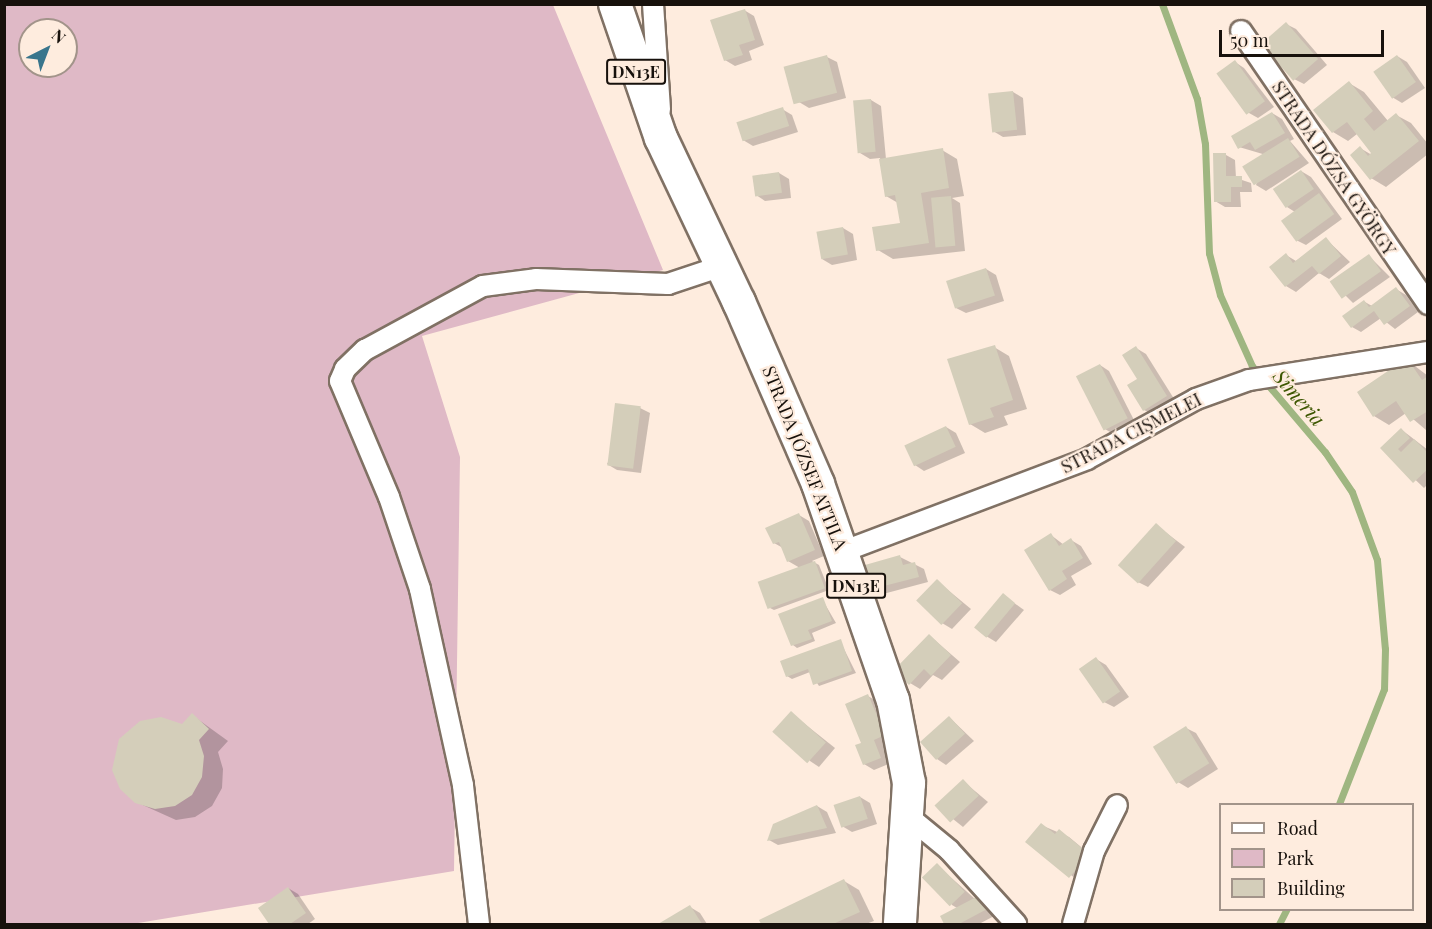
<!DOCTYPE html>
<meta charset="utf-8">
<style>
body{margin:0}
#map{position:relative;width:1432px;height:929px;overflow:hidden;background:#feecde;font-family:"Playfair Display",serif}
div>[style]{position:absolute}
.green>*{inset:0;background:#dfb9c6}
.shadow>*{inset:0;background:#0003}
.stream>*{height:7px;margin:-3.5px;padding:0 3.5px;transform-origin:3.5px;border-radius:3.5px;background:#9fb681}
.building>*{inset:0;background:#d4ceba;transform-origin:0 0}
.roads{filter:drop-shadow(2px 0 #807164) drop-shadow(-2px 0 #807164) drop-shadow(0 2px #807164) drop-shadow(0 -2px #807164)}
.street>*{height:20px;margin:-10px;padding:0 10px;transform-origin:10px;border-radius:10px;background:#fff}
.primary>*{height:32px;margin:-16px;padding:0 16px;transform-origin:16px;border-radius:16px;background:#fff}
span{translate:-50% -50%;white-space:nowrap;text-align:center;line-height:1.15;-webkit-text-stroke:4.5px #feecde;paint-order:stroke}
.shield-label span{padding:2px 4px;background:#feecde;border:2px solid;border-radius:4px;-webkit-text-stroke-width:0}
.shield-label{font-size:16px;color:#17110c;font-weight:700}
.street-label{font-size:18px;color:#17110c}
.water-label{font-size:20px;color:#3e5702;font-style:italic}
.frame{position:absolute;inset:0;border:6px solid #17110c;pointer-events:none}
.legend{position:absolute;left:1219px;top:803px;width:195px;height:108px;box-sizing:border-box;background:#feecde;border:2px solid #a2948a;margin:0;padding:8px 10px;list-style:none;font-size:18px;color:#17110c}
.legend li{display:flex;align-items:center;gap:12px;height:30px}
.legend b{width:30px;border:2px solid #a2948a}
.north{position:absolute;left:18px;top:18px;width:60px;height:60px;box-sizing:border-box;background:#feecde;border:2px solid #a2948a;border-radius:50%;rotate:42deg;font-size:16px;font-weight:700;line-height:24px;text-align:center;color:#17110c}
.north::after{content:'';display:block;margin:auto;width:21px;height:27px;background:#39758c;clip-path:polygon(50% 0,100% 100%,50% 72%,0 100%)}
.scale{position:absolute;left:1219px;top:30px;width:165px;height:27px;box-sizing:border-box;border:3px solid #17110c;border-top:0;padding-left:8px;font-size:18px;line-height:21px;white-space:nowrap;color:#17110c;-webkit-text-stroke:4px #feecde;paint-order:stroke}
</style>
<div id="map">
<div class="green">
<i style="clip-path:polygon(evenodd,5px 5px,553px 5px,663px 270px,422px 336px,460px 457px,454px 871px,132px 924px,5px 924px,5px 5px,30px 30px,66px 30px,66px 66px,30px 66px,30px 30px)"></i>
</div>
<div class="shadow">
<i style="clip-path:polygon(744px 10px,754px 16px,764px 45px,749px 51px,752px 60px,735px 66px,725px 60px)"></i>
<i style="clip-path:polygon(1286px 24px,1296px 29px,1327px 65px,1304px 84px,1294px 79px)"></i>
<i style="clip-path:polygon(1397px 56px,1407px 62px,1425px 88px,1402px 103px,1392px 97px)"></i>
<i style="clip-path:polygon(827px 57px,837px 62px,846px 98px,809px 108px,799px 102px)"></i>
<i style="clip-path:polygon(1235px 62px,1244px 68px,1274px 107px,1258px 118px,1249px 113px)"></i>
<i style="clip-path:polygon(1349px 83px,1364px 92px,1388px 121px,1396px 115px,1411px 123px,1428px 144px,1428px 154px,1386px 187px,1371px 178px,1360px 148px,1377px 158px,1357px 134px,1348px 141px,1333px 132px,1315px 110px)"></i>
<i style="clip-path:polygon(1013px 92px,1023px 98px,1026px 135px,1003px 137px,993px 131px)"></i>
<i style="clip-path:polygon(871px 100px,881px 106px,886px 159px,942px 150px,957px 159px,964px 196px,952px 198px,960px 203px,965px 251px,893px 259px,878px 250px,901px 224px,898px 203px,886px 196px,880px 158px,870px 159px,860px 153px)"></i>
<i style="clip-path:polygon(782px 109px,792px 115px,798px 132px,753px 146px,743px 140px)"></i>
<i style="clip-path:polygon(1272px 113px,1282px 119px,1294px 139px,1290px 141px,1309px 163px,1266px 191px,1256px 185px,1266px 155px,1239px 147px)"></i>
<i style="clip-path:polygon(1226px 155px,1235px 160px,1236px 178px,1251px 183px,1252px 192px,1240px 192px,1241px 207px,1225px 207px,1215px 201px)"></i>
<i style="clip-path:polygon(1301px 171px,1311px 177px,1342px 219px,1306px 245px,1296px 240px,1295px 212px,1287px 207px)"></i>
<i style="clip-path:polygon(779px 173px,789px 179px,791px 198px,765px 201px,756px 195px)"></i>
<i style="clip-path:polygon(843px 228px,853px 234px,857px 260px,832px 265px,822px 259px)"></i>
<i style="clip-path:polygon(1326px 239px,1350px 262px,1329px 279px,1319px 273px,1296px 292px,1286px 286px,1286px 255px,1296px 261px)"></i>
<i style="clip-path:polygon(1369px 256px,1390px 277px,1353px 303px,1332px 282px)"></i>
<i style="clip-path:polygon(986px 269px,996px 275px,1004px 301px,966px 313px,956px 308px)"></i>
<i style="clip-path:polygon(1396px 289px,1406px 295px,1418px 312px,1395px 329px,1381px 318px,1361px 332px,1352px 327px,1365px 302px,1372px 306px)"></i>
<i style="clip-path:polygon(994px 347px,1009px 356px,1027px 409px,1004px 416px,1008px 425px,985px 433px,970px 424px)"></i>
<i style="clip-path:polygon(1136px 348px,1146px 354px,1176px 402px,1154px 415px,1144px 410px)"></i>
<i style="clip-path:polygon(1407px 360px,1428px 376px,1426px 430px,1406px 413px,1389px 425px,1374px 416px)"></i>
<i style="clip-path:polygon(1100px 365px,1109px 371px,1136px 424px,1115px 435px,1105px 429px)"></i>
<i style="clip-path:polygon(640px 408px,650px 413px,641px 473px,617px 470px,607px 464px)"></i>
<i style="clip-path:polygon(946px 427px,956px 433px,965px 453px,924px 471px,915px 465px)"></i>
<i style="clip-path:polygon(1402px 430px,1428px 450px,1428px 484px,1424px 488px,1382px 448px)"></i>
<i style="clip-path:polygon(799px 515px,809px 521px,824px 556px,812px 561px,819px 565px,829px 590px,774px 610px,770px 608px,800px 568px,788px 561px,783px 548px,774px 543px)"></i>
<i style="clip-path:polygon(1156px 525px,1185px 547px,1148px 587px,1138px 582px)"></i>
<i style="clip-path:polygon(1051px 535px,1064px 545px,1071px 540px,1081px 546px,1092px 564px,1071px 576px,1076px 585px,1060px 595px,1050px 590px)"></i>
<i style="clip-path:polygon(900px 557px,924px 569px,928px 582px,883px 594px,873px 588px)"></i>
<i style="clip-path:polygon(937px 581px,971px 609px,952px 629px,942px 623px)"></i>
<i style="clip-path:polygon(1003px 595px,1024px 610px,996px 642px,986px 636px)"></i>
<i style="clip-path:polygon(822px 599px,836px 623px,812px 633px,815px 641px,797px 648px,793px 645px)"></i>
<i style="clip-path:polygon(930px 636px,960px 662px,942px 680px,933px 675px,920px 689px,910px 683px)"></i>
<i style="clip-path:polygon(840px 641px,856px 673px,819px 686px,810px 672px,792px 679px,787px 676px)"></i>
<i style="clip-path:polygon(1096px 659px,1106px 665px,1129px 697px,1114px 707px,1104px 702px)"></i>
<i style="clip-path:polygon(868px 696px,878px 702px,894px 741px,883px 745px,891px 763px,874px 770px,864px 764px)"></i>
<i style="clip-path:polygon(791px 713px,835px 748px,819px 767px,810px 761px)"></i>
<i style="clip-path:polygon(192px 715px,228px 741px,218px 752px,223px 769px,222px 788px,212px 806px,195px 817px,176px 820px,136px 802px)"></i>
<i style="clip-path:polygon(950px 718px,974px 741px,946px 765px,937px 759px)"></i>
<i style="clip-path:polygon(1186px 728px,1196px 733px,1218px 769px,1188px 788px,1178px 782px)"></i>
<i style="clip-path:polygon(963px 781px,988px 802px,963px 827px,938px 807px)"></i>
<i style="clip-path:polygon(860px 797px,870px 803px,877px 824px,852px 832px,842px 826px)"></i>
<i style="clip-path:polygon(817px 806px,827px 812px,836px 833px,778px 845px,769px 840px)"></i>
<i style="clip-path:polygon(1041px 825px,1069px 837px,1098px 861px,1080px 882px,1028px 842px)"></i>
<i style="clip-path:polygon(937px 865px,975px 899px,998px 914px,979px 924px,946px 924px,942px 916px,957px 908px,952px 905px)"></i>
<i style="clip-path:polygon(844px 881px,859px 890px,874px 921px,866px 924px,762px 924px,761px 921px)"></i>
<i style="clip-path:polygon(288px 888px,298px 894px,315px 919px,308px 924px,271px 924px,260px 908px)"></i>
<i style="clip-path:polygon(690px 907px,700px 913px,707px 924px,661px 924px)"></i>
</div>
<div class="stream">
<i style="left:1162px;top:4px;width:101px;rotate:69.8deg"></i>
<i style="left:1197px;top:99px;width:46px;rotate:79.9deg"></i>
<i style="left:1205px;top:144px;width:109px;rotate:87.9deg"></i>
<i style="left:1209px;top:253px;width:43px;rotate:75.3deg"></i>
<i style="left:1220px;top:295px;width:78px;rotate:65.7deg"></i>
<i style="left:1252px;top:366px;width:113px;rotate:49.7deg"></i>
<i style="left:1325px;top:452px;width:48px;rotate:56deg"></i>
<i style="left:1352px;top:492px;width:72px;rotate:69.8deg"></i>
<i style="left:1377px;top:560px;width:89px;rotate:84.9deg"></i>
<i style="left:1385px;top:649px;width:40px;rotate:91.4deg"></i>
<i style="left:1384px;top:689px;width:123px;rotate:111.4deg"></i>
<i style="left:1279px;top:924px;width:16px;rotate:-63deg"></i>
</div>
<div class="building">
<i style="clip-path:polygon(745px 9px,755px 40px,739px 45px,743px 55px,724px 61px,710px 20px)"></i>
<i style="left:1286px;top:22px;width:49px;height:33px;rotate:49deg"></i>
<i style="left:827px;top:55px;width:39px;height:45px;rotate:75deg"></i>
<i style="left:1397px;top:55px;width:33px;height:29px;rotate:55deg"></i>
<i style="left:1235px;top:60px;width:51px;height:23px;rotate:54deg"></i>
<i style="clip-path:polygon(1349px 81px,1373px 111px,1364px 119px,1374px 131px,1396px 113px,1419px 141px,1370px 180px,1350px 155px,1360px 146px,1368px 156px,1371px 153px,1347px 122px,1332px 133px,1313px 110px)"></i>
<i style="left:1013px;top:91px;width:39px;height:25px;rotate:84deg"></i>
<i style="left:871px;top:99px;width:53px;height:18px;rotate:85deg"></i>
<i style="left:783px;top:107px;width:20px;height:49px;rotate:72deg"></i>
<i style="clip-path:polygon(1272px 112px,1285px 133px,1255px 150px,1250px 142px,1238px 149px,1231px 136px)"></i>
<i style="left:1288px;top:138px;width:22px;height:54px;rotate:58deg"></i>
<i style="clip-path:polygon(943px 148px,949px 188px,921px 193px,929px 243px,876px 251px,872px 227px,900px 223px,895px 195px,885px 197px,879px 159px)"></i>
<i style="clip-path:polygon(1213px 153px,1226px 153px,1226px 176px,1242px 176px,1242px 187px,1231px 187px,1231px 202px,1214px 202px)"></i>
<i style="left:1301px;top:170px;width:23px;height:34px;rotate:56deg"></i>
<i style="left:779px;top:172px;width:21px;height:27px;rotate:82deg"></i>
<i style="left:1319px;top:193px;width:26px;height:47px;rotate:54deg"></i>
<i style="left:951px;top:196px;width:50px;height:20px;rotate:85deg"></i>
<i style="left:843px;top:227px;width:28px;height:27px;rotate:80deg"></i>
<i style="clip-path:polygon(1326px 237px,1341px 256px,1319px 274px,1312px 266px,1285px 287px,1269px 267px,1286px 253px,1293px 263px)"></i>
<i style="left:1369px;top:254px;width:21px;height:48px;rotate:55deg"></i>
<i style="left:986px;top:268px;width:29px;height:42px;rotate:72deg"></i>
<i style="clip-path:polygon(1396px 287px,1410px 306px,1384px 325px,1374px 311px,1351px 328px,1342px 316px,1364px 300px,1369px 307px)"></i>
<i style="clip-path:polygon(995px 345px,1013px 400px,990px 408px,994px 417px,969px 425px,947px 359px)"></i>
<i style="clip-path:polygon(1136px 346px,1167px 396px,1143px 411px,1127px 385px,1137px 379px,1122px 355px)"></i>
<i style="clip-path:polygon(1407px 358px,1422px 380px,1428px 376px,1428px 411px,1410px 422px,1396px 401px,1373px 417px,1357px 392px)"></i>
<i style="left:1100px;top:364px;width:61px;height:27px;rotate:63deg"></i>
<i style="left:615px;top:403px;width:26px;height:63px;rotate:7deg"></i>
<i style="left:946px;top:426px;width:23px;height:46px;rotate:65deg"></i>
<i style="clip-path:polygon(1401px 428px,1410px 438px,1398px 449px,1401px 452px,1414px 439px,1428px 453px,1428px 469px,1413px 483px,1380px 448px)"></i>
<i style="clip-path:polygon(799px 513px,815px 550px,787px 562px,779px 542px,773px 544px,765px 528px)"></i>
<i style="left:1156px;top:523px;width:27px;height:57px;rotate:42deg"></i>
<i style="clip-path:polygon(1051px 533px,1059px 546px,1071px 538px,1083px 558px,1062px 571px,1067px 579px,1049px 591px,1024px 550px)"></i>
<i style="clip-path:polygon(900px 555px,903px 565px,915px 562px,919px 577px,872px 589px,865px 565px)"></i>
<i style="left:815px;top:561px;width:29px;height:61px;rotate:70deg"></i>
<i style="left:937px;top:579px;width:35px;height:30px;rotate:44deg"></i>
<i style="left:1003px;top:593px;width:16px;height:45px;rotate:40deg"></i>
<i style="clip-path:polygon(823px 597px,832px 621px,808px 630px,812px 639px,791px 646px,778px 614px)"></i>
<i style="clip-path:polygon(929px 634px,951px 655px,931px 676px,924px 669px,909px 685px,894px 670px)"></i>
<i style="clip-path:polygon(841px 639px,852px 671px,813px 685px,808px 669px,786px 677px,780px 661px)"></i>
<i style="left:1096px;top:657px;width:42px;height:21px;rotate:55deg"></i>
<i style="clip-path:polygon(868px 694px,885px 735px,874px 740px,881px 758px,863px 765px,855px 745px,861px 743px,845px 704px)"></i>
<i style="left:791px;top:711px;width:47px;height:28px;rotate:42deg"></i>
<i style="clip-path:polygon(192px 713px,209px 729px,199px 740px,204px 756px,202px 777px,192px 795px,175px 806px,155px 809px,135px 803px,120px 789px,112px 770px,119px 739px,140px 721px,161px 717px,182px 724px)"></i>
<i style="left:949px;top:716px;width:24px;height:39px;rotate:48deg"></i>
<i style="left:1186px;top:726px;width:44px;height:39px;rotate:58deg"></i>
<i style="left:963px;top:779px;width:23px;height:39px;rotate:47deg"></i>
<i style="left:860px;top:796px;width:24px;height:28px;rotate:71deg"></i>
<i style="clip-path:polygon(817px 805px,827px 828px,767px 841px,773px 824px)"></i>
<i style="clip-path:polygon(1041px 823px,1055px 834px,1059px 829px,1089px 854px,1069px 878px,1025px 842px)"></i>
<i style="left:937px;top:863px;width:40px;height:21px;rotate:46deg"></i>
<i style="clip-path:polygon(844px 879px,860px 912px,833px 924px,761px 924px,759px 920px)"></i>
<i style="clip-path:polygon(288px 887px,306px 913px,290px 924px,269px 924px,258px 908px)"></i>
<i style="clip-path:polygon(982px 894px,989px 908px,959px 924px,944px 924px,940px 916px)"></i>
<i style="clip-path:polygon(690px 905px,702px 924px,658px 924px)"></i>
</div>
<div class="roads">
<div class="street">
<i style="left:653px;top:4px;width:106px;rotate:86.2deg"></i>
<i style="left:1241px;top:31px;width:331px;rotate:55.6deg"></i>
<i style="left:844px;top:551px;width:260px;rotate:-20.7deg"></i>
<i style="left:1087px;top:459px;width:124px;rotate:-28.8deg"></i>
<i style="left:1196px;top:399px;width:56px;rotate:-19.7deg"></i>
<i style="left:1249px;top:380px;width:181px;rotate:-8.9deg"></i>
<i style="left:909px;top:817px;width:52px;rotate:39.5deg"></i>
<i style="left:949px;top:850px;width:100px;rotate:47.8deg"></i>
<i style="left:479px;top:924px;width:140px;rotate:-96.6deg"></i>
<i style="left:463px;top:785px;width:201px;rotate:-102.4deg"></i>
<i style="left:420px;top:589px;width:97px;rotate:-108.6deg"></i>
<i style="left:389px;top:497px;width:126px;rotate:-112.9deg"></i>
<i style="left:340px;top:381px;width:13px;rotate:-67deg"></i>
<i style="left:345px;top:369px;width:28px;rotate:-44deg"></i>
<i style="left:365px;top:350px;width:134px;rotate:-28.5deg"></i>
<i style="left:483px;top:286px;width:53px;rotate:-7.5deg"></i>
<i style="left:536px;top:279px;width:132px;rotate:2.2deg"></i>
<i style="left:668px;top:284px;width:57px;rotate:-18.4deg"></i>
<i style="left:1073px;top:924px;width:76px;rotate:-74deg"></i>
<i style="left:1094px;top:851px;width:51px;rotate:-63.4deg"></i>
</div>
<div class="primary">
<i style="left:615px;top:4px;width:142px;rotate:71.1deg"></i>
<i style="left:661px;top:138px;width:182px;rotate:64.6deg"></i>
<i style="left:739px;top:302px;width:198px;rotate:66.5deg"></i>
<i style="left:818px;top:484px;width:229px;rotate:70.9deg"></i>
<i style="left:893px;top:700px;width:85px;rotate:79.1deg"></i>
<i style="left:909px;top:783px;width:141px;rotate:93.7deg"></i>
</div>
</div>
<div class="shield-label">
<span style="left:636px;top:72px">DN13E</span>
<span style="left:856px;top:586px">DN13E</span>
</div>
<div class="street-label">
<span style="left:1334px;top:168px;rotate:56deg">STRADA DÓZSA GYÖRGY</span>
<span style="left:1131px;top:433px;rotate:-27deg">STRADA CIȘMELEI</span>
<span style="left:805px;top:458px;rotate:68deg">STRADA JÓZSEF ATTILA</span>
</div>
<div class="water-label">
<span style="left:1300px;top:397px;rotate:49deg">Simeria</span>
</div>
<div class="frame"></div>
<ul class="legend">
<li><b style="height:8px;background:#fff"></b>Road</li>
<li><b style="height:16px;background:#dfb9c6"></b>Park</li>
<li><b style="height:16px;background:#d4ceba"></b>Building</li>
</ul>
<div class="north">N</div>
<div class="scale">50 m</div>
</div>
